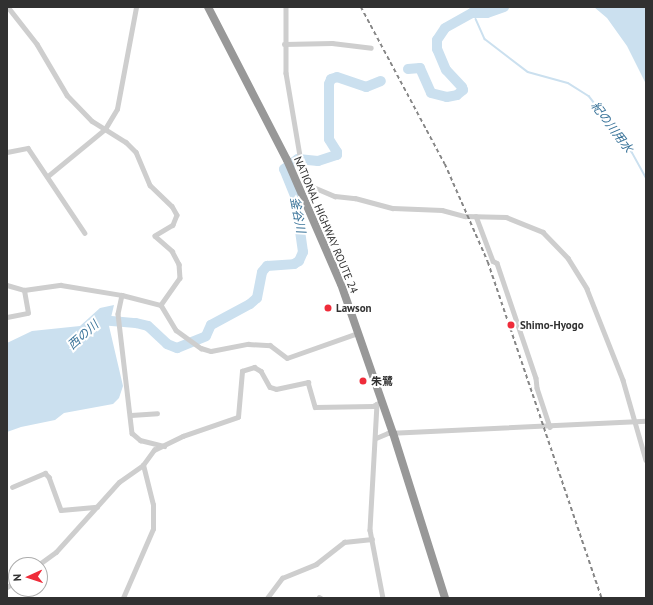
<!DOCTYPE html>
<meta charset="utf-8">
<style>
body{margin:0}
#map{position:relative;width:653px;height:605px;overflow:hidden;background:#fff;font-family:"PT Sans","Noto Sans JP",sans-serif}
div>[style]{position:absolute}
.water>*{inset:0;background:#cbe0ef}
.stream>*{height:1.5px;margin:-0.75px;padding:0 0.75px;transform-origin:0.75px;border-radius:0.75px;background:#cbe0ef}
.river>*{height:10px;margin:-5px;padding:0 5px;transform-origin:5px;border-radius:5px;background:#cbe0ef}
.street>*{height:4.5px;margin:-2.25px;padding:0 2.25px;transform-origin:2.25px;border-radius:2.25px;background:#cecece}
.highway>*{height:8px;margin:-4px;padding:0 4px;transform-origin:4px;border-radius:4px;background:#989898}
.rail>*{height:1.5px;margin-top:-0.75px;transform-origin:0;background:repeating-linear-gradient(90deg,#868686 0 4px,transparent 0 7px)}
.dots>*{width:11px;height:11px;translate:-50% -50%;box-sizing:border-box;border:2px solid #fff;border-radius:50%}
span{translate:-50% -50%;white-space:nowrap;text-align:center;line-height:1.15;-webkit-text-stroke:4px #fff;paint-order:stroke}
.street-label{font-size:11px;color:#313131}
.poi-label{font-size:11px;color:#313131;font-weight:700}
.left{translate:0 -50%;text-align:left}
.water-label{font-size:12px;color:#397399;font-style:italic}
.frame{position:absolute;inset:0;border:8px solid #313131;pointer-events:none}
.north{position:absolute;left:8px;top:557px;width:40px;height:40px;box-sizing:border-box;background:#fff;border:1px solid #adadad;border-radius:50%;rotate:267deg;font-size:11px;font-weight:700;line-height:16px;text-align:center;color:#313131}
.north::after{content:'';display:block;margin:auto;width:14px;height:18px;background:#ef2c3a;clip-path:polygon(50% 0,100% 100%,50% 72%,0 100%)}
</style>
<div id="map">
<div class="water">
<i style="clip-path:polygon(594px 7px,646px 7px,646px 84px,627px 46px,607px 18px)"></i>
<i style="clip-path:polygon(114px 305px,109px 326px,123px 386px,119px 398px,113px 404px,64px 413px,55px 420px,21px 427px,7px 432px,7px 343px,32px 331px,80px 326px,100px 308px)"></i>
</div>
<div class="stream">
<i style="left:476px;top:19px;width:22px;rotate:66deg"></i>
<i style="left:485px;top:39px;width:54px;rotate:37.5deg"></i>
<i style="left:528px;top:72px;width:41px;rotate:15.4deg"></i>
<i style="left:568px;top:83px;width:25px;rotate:32deg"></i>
<i style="left:589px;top:96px;width:71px;rotate:52.5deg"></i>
<i style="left:632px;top:152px;width:29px;rotate:61deg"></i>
</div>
<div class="river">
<i style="left:408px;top:69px;width:12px;rotate:-5deg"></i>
<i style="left:420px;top:68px;width:27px;rotate:66deg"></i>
<i style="left:431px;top:93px;width:16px;rotate:14deg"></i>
<i style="left:447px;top:97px;width:10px;rotate:-11deg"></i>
<i style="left:457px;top:95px;width:8px;rotate:-40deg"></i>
<i style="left:463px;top:90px;width:3px;rotate:-108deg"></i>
<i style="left:462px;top:87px;width:23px;rotate:-133deg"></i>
<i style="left:446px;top:70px;width:23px;rotate:-113deg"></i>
<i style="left:437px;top:49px;width:9px;rotate:-90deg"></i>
<i style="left:437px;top:40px;width:14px;rotate:-56deg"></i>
<i style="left:445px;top:28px;width:31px;rotate:-29deg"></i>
<i style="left:472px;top:13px;width:15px"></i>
<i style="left:487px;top:13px;width:18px;rotate:-19deg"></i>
<i style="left:100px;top:320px;width:36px;rotate:5deg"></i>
<i style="left:136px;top:323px;width:12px;rotate:14deg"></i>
<i style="left:148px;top:326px;width:26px;rotate:43deg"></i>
<i style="left:167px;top:344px;width:11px;rotate:22deg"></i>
<i style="left:177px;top:348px;width:31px;rotate:-22deg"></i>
<i style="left:206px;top:336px;width:12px;rotate:-66deg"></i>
<i style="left:211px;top:325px;width:44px;rotate:-28.3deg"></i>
<i style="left:250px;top:304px;width:9px;rotate:-41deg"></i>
<i style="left:257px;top:298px;width:26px;rotate:-79deg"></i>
<i style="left:262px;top:272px;width:8px;rotate:-50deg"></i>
<i style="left:267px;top:266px;width:27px;rotate:-4deg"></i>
<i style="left:294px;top:264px;width:6px;rotate:-31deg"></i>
<i style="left:299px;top:261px;width:10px;rotate:-66deg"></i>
<i style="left:303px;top:252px;width:57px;rotate:-98.1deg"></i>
<i style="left:295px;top:196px;width:29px;rotate:-112deg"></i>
<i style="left:284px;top:169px;width:17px;rotate:-36deg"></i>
<i style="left:298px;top:159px;width:20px;rotate:6deg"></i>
<i style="left:318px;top:161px;width:20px;rotate:-18deg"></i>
<i style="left:337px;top:155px;width:3px;rotate:-90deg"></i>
<i style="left:337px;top:152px;width:15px;rotate:-122deg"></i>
<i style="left:329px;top:139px;width:55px;rotate:-90deg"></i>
<i style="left:329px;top:84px;width:5px;rotate:-68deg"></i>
<i style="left:331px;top:79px;width:6px;rotate:-18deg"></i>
<i style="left:337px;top:77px;width:31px;rotate:19deg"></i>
<i style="left:366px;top:87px;width:16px;rotate:-22deg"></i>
</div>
<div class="street">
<i style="left:8px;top:7px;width:47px;rotate:51.9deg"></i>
<i style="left:37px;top:44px;width:59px;rotate:59.5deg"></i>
<i style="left:67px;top:95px;width:36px;rotate:46deg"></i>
<i style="left:92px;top:121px;width:40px;rotate:32deg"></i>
<i style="left:126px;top:142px;width:14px;rotate:45deg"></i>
<i style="left:136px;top:152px;width:36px;rotate:67deg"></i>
<i style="left:150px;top:185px;width:30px;rotate:44deg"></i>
<i style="left:172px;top:206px;width:10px;rotate:61deg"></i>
<i style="left:177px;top:215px;width:11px;rotate:112deg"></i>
<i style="left:173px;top:225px;width:21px;rotate:149deg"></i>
<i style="left:155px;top:236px;width:23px;rotate:41deg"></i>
<i style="left:172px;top:251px;width:15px;rotate:62deg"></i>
<i style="left:179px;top:264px;width:14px;rotate:86deg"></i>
<i style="left:180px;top:278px;width:33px;rotate:125deg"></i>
<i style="left:286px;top:7px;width:66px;rotate:90deg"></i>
<i style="left:286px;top:73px;width:102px;rotate:80.4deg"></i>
<i style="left:303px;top:174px;width:14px;rotate:56deg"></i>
<i style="left:311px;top:186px;width:26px;rotate:23deg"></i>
<i style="left:335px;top:196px;width:20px;rotate:6deg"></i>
<i style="left:355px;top:198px;width:39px;rotate:15deg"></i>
<i style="left:393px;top:208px;width:49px;rotate:2.3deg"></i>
<i style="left:442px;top:210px;width:24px;rotate:15deg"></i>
<i style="left:465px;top:216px;width:41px;rotate:1.4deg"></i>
<i style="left:506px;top:217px;width:40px;rotate:22deg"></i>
<i style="left:543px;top:232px;width:36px;rotate:46deg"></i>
<i style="left:568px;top:258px;width:36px;rotate:58deg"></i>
<i style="left:587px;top:289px;width:98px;rotate:68.4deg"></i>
<i style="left:623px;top:380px;width:83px;rotate:74deg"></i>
<i style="left:284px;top:44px;width:48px;rotate:-1.2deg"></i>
<i style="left:332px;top:43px;width:39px;rotate:7deg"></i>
<i style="left:7px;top:152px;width:21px;rotate:-11deg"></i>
<i style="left:28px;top:148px;width:102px;rotate:56.2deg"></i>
<i style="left:48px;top:176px;width:74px;rotate:-39.5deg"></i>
<i style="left:105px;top:129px;width:23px;rotate:-59deg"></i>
<i style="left:117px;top:109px;width:104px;rotate:-79.4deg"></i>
<i style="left:476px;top:216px;width:48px;rotate:69.3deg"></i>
<i style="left:493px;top:261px;width:4px;rotate:27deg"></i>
<i style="left:497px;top:263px;width:121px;rotate:71.3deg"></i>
<i style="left:536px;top:378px;width:10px;rotate:84deg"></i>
<i style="left:537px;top:388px;width:41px;rotate:71.6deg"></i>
<i style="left:7px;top:285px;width:18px;rotate:16deg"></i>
<i style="left:24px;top:290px;width:37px;rotate:-8deg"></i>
<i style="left:61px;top:285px;width:62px;rotate:9.3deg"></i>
<i style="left:122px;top:295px;width:40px;rotate:14.4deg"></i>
<i style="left:161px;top:305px;width:29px;rotate:59deg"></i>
<i style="left:176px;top:330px;width:31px;rotate:36deg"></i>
<i style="left:201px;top:348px;width:10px;rotate:17deg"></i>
<i style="left:211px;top:351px;width:38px;rotate:-11deg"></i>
<i style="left:248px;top:344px;width:22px;rotate:3deg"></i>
<i style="left:270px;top:345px;width:21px;rotate:37deg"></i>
<i style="left:287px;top:358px;width:75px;rotate:-19.4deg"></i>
<i style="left:122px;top:295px;width:19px;rotate:102deg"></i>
<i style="left:118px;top:314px;width:120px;rotate:83.3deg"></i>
<i style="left:132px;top:433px;width:11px;rotate:41deg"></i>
<i style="left:140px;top:440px;width:25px;rotate:14deg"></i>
<i style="left:7px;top:317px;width:21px;rotate:-11deg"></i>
<i style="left:28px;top:313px;width:23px;rotate:-100deg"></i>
<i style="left:377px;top:404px;width:126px;rotate:93.2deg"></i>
<i style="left:370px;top:530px;width:69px;rotate:79.2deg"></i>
<i style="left:131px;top:415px;width:26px;rotate:-4deg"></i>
<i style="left:376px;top:438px;width:13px;rotate:-23deg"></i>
<i style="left:388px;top:433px;width:258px;rotate:-2.7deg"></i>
<i style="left:12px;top:487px;width:36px;rotate:-23deg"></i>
<i style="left:45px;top:473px;width:6px;rotate:45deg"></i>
<i style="left:49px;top:477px;width:35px;rotate:70deg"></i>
<i style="left:61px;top:510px;width:36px;rotate:-5deg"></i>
<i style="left:38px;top:565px;width:22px;rotate:-36deg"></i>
<i style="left:56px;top:552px;width:94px;rotate:-48deg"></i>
<i style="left:119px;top:482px;width:29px;rotate:-35deg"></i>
<i style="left:143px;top:465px;width:19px;rotate:-54deg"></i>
<i style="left:154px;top:450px;width:32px;rotate:-26deg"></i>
<i style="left:183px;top:436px;width:58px;rotate:-19.1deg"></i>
<i style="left:238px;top:417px;width:46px;rotate:-85deg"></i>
<i style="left:242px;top:371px;width:13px;rotate:-18deg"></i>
<i style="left:254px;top:367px;width:8px;rotate:30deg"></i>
<i style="left:261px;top:371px;width:18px;rotate:61deg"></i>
<i style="left:270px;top:387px;width:6px;rotate:18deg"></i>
<i style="left:276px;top:389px;width:33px;rotate:-12deg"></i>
<i style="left:308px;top:382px;width:26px;rotate:74deg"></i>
<i style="left:315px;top:407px;width:58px;rotate:-1deg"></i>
<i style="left:373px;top:406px;width:10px;rotate:-29deg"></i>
<i style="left:7px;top:587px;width:11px;rotate:-34deg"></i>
<i style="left:319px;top:597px;width:2px;rotate:27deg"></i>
<i style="left:123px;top:598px;width:75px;rotate:-66.5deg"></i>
<i style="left:153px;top:529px;width:24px;rotate:-90deg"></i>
<i style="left:153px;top:505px;width:41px;rotate:-104deg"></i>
<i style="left:267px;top:598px;width:25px;rotate:-53deg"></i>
<i style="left:282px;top:578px;width:37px;rotate:-22deg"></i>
<i style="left:316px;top:564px;width:36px;rotate:-38deg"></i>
<i style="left:344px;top:542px;width:28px;rotate:-6deg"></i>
</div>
<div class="highway">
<i style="left:208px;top:7px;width:172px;rotate:62.7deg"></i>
<i style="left:287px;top:160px;width:135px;rotate:66.5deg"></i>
<i style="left:341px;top:284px;width:158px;rotate:70.8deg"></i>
<i style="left:393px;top:433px;width:173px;rotate:72.5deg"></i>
</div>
<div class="rail">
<i style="left:361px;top:7px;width:178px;rotate:61.9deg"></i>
<i style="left:445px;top:164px;width:107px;rotate:66.3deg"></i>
<i style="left:488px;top:262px;width:355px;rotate:71.3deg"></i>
</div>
<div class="dots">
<i style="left:328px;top:308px;background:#ef2c3a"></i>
<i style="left:511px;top:325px;background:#ef2c3a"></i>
<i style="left:363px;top:381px;background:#ef2c3a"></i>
</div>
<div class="street-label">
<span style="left:326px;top:225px;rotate:67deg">NATIONAL HIGHWAY ROUTE 24</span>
</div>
<div class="poi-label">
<span class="left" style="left:336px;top:308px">Lawson</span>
<span class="left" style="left:520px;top:325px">Shimo-Hyogo</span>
<span class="left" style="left:371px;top:381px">朱鷺</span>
</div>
<div class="water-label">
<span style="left:612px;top:127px;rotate:53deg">紀の川用水</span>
<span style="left:298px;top:215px;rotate:79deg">釜谷川</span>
<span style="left:83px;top:335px;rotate:-42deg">西の川</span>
</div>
<div class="frame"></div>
<div class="north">N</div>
</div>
